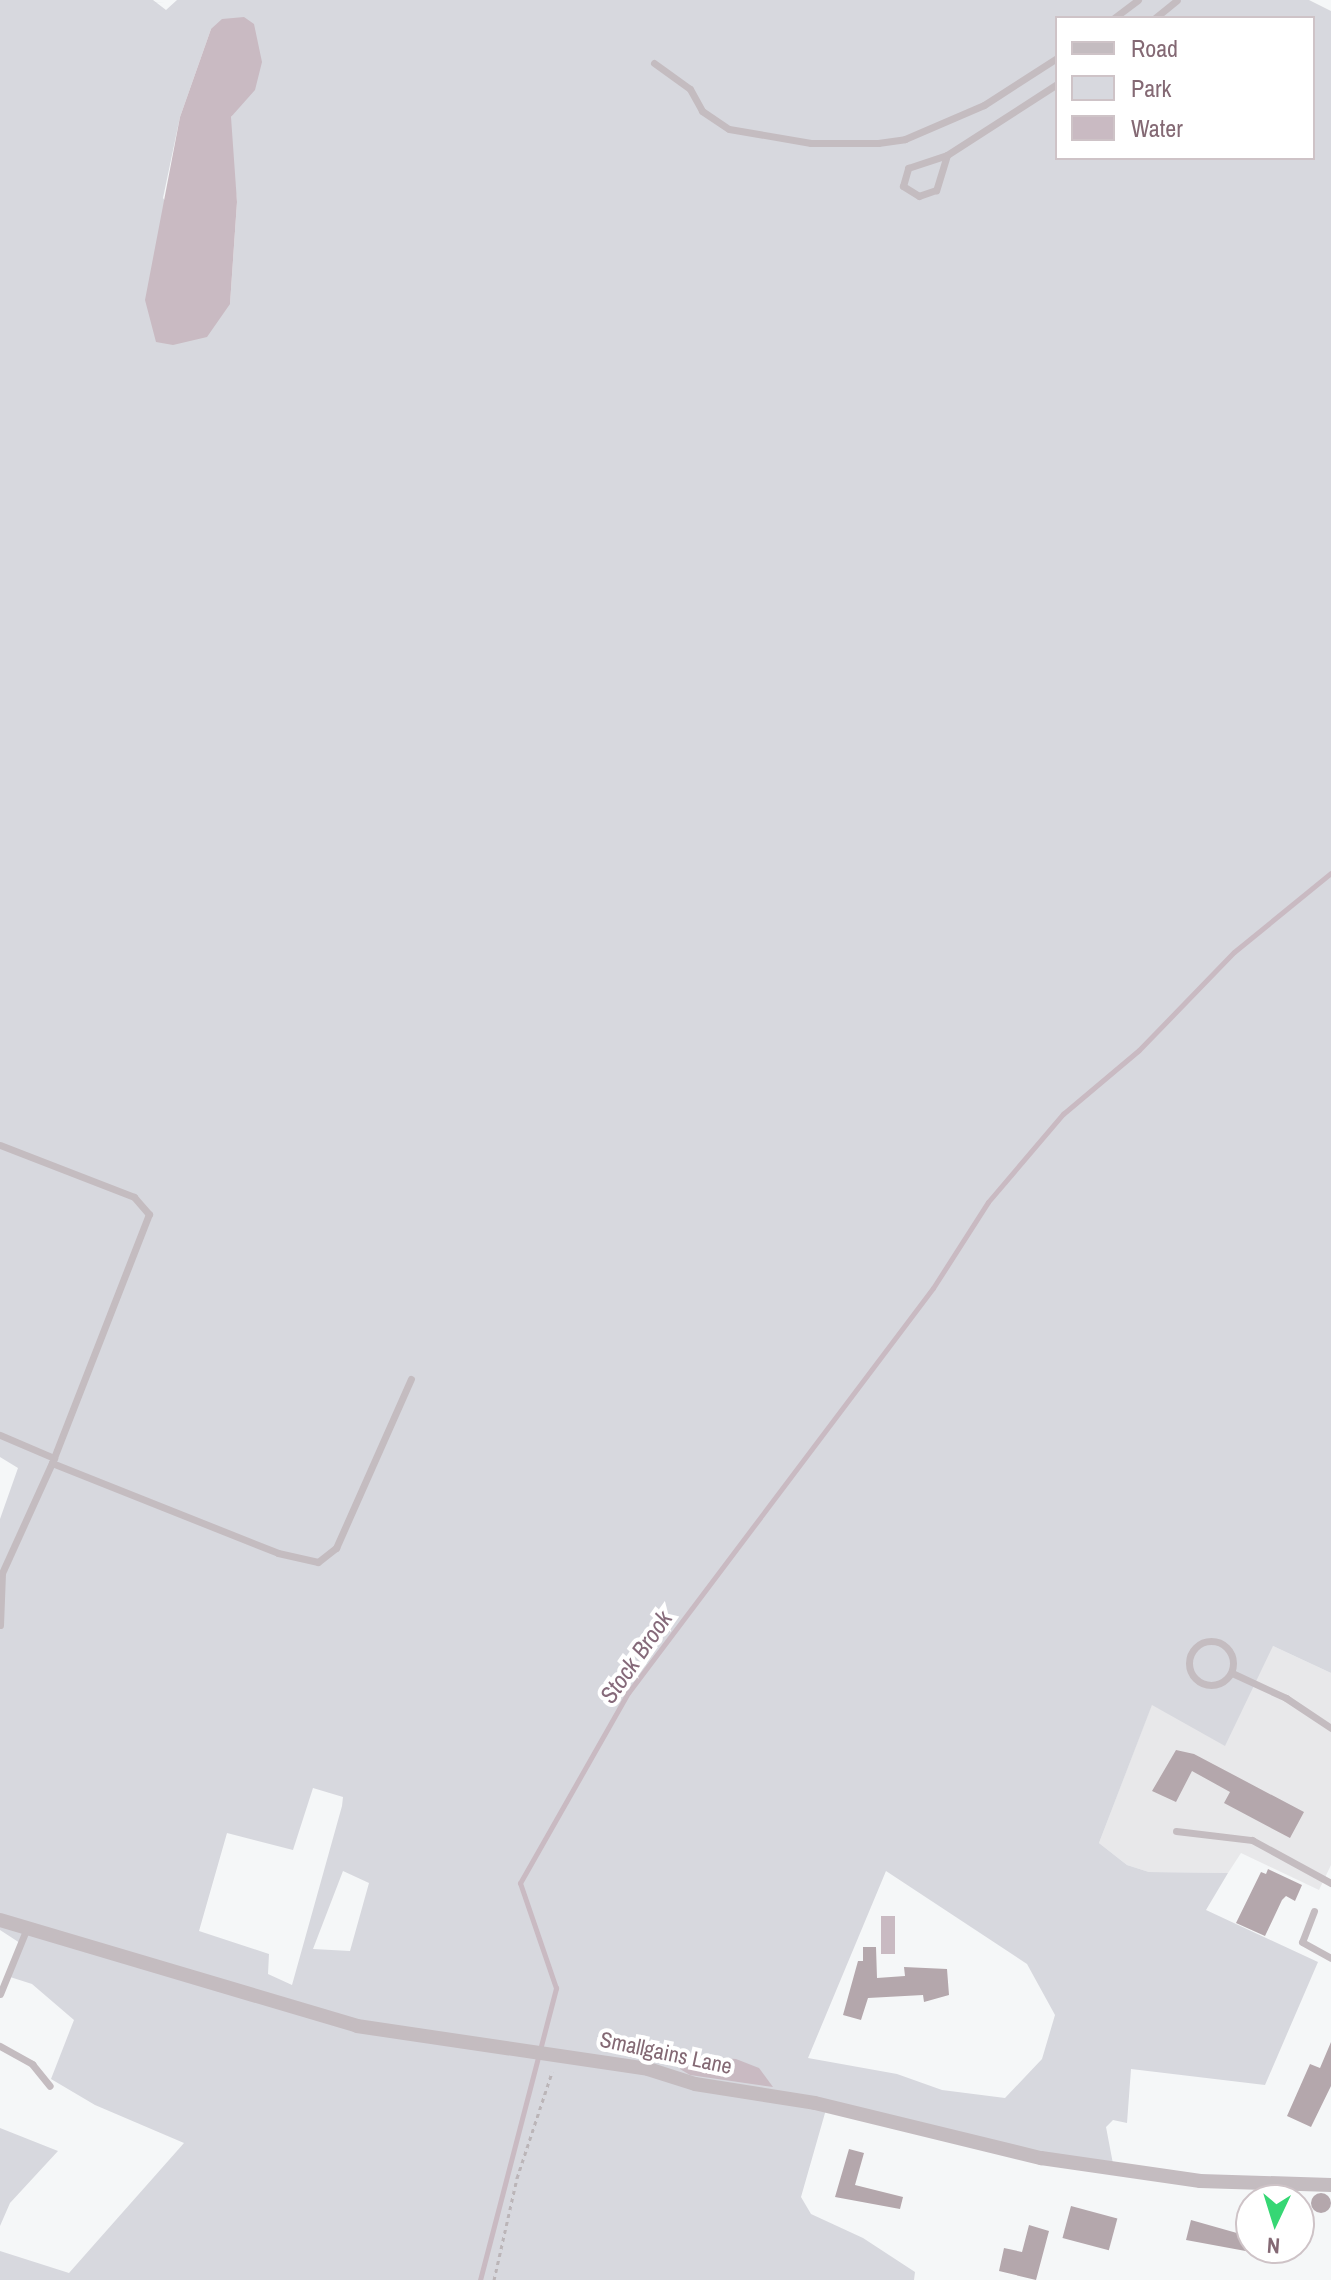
<!DOCTYPE html>
<style>
body{margin:0}
#map{position:relative;width:1331px;height:2280px;overflow:hidden;background:#f5f7f8;font-family:"Archivo Narrow",sans-serif}
div>[style]{position:absolute}
.built>*{inset:0;background:#e8e8ea}
.green>*{inset:0;background:#d7d8de}
.water>*{inset:0;background:#c9bac2;transform-origin:0 0}
.stream>*{height:5px;margin:-2.5px;padding:0 2.5px;transform-origin:2.5px;border-radius:2.5px;background:#c9bac2}
.building>*{inset:0;background:#b4a7ac;transform-origin:0 0}
.round{border-radius:50%}
.path>*{height:3px;margin-top:-1.5px;transform-origin:0;background:repeating-linear-gradient(90deg,#bbb5b8 0 4px,transparent 0 8px)}
.lane>*{height:7px;margin:-3.5px;padding:0 3.5px;transform-origin:3.5px;border-radius:3.5px;background:#c4bcc0}
.lane>.ring{margin:-3.5px;padding:0;box-sizing:content-box;background:none;border:7px solid #c4bcc0;border-radius:50%}
.street>*{height:14px;margin:-7px;padding:0 7px;transform-origin:7px;border-radius:7px;background:#c4bcc0}
span{translate:-50% -50%;white-space:nowrap;text-align:center;line-height:1.15;-webkit-text-stroke:8px #fff;paint-order:stroke}
.street-label{font-size:22px;color:#846974}
.water-label{font-size:24px;color:#866a7a;font-style:italic}
.legend{position:absolute;left:1055px;top:16px;width:260px;height:144px;box-sizing:border-box;background:#fff;border:2px solid #cec3c7;margin:0;padding:10px 14px;list-style:none;font-size:24px;color:#846974}
.legend li{display:flex;align-items:center;gap:16px;height:40px}
.legend b{width:40px;border:2px solid #cec3c7}
.north{position:absolute;left:1235px;top:2184px;width:80px;height:80px;box-sizing:border-box;background:#fff;border:2px solid #cec3c7;border-radius:50%;rotate:184deg;font-size:22px;font-weight:700;line-height:32px;text-align:center;color:#846974}
.north::after{content:'';display:block;margin:auto;width:28px;height:36px;background:#36d774;clip-path:polygon(50% 0,100% 100%,50% 72%,0 100%)}
</style>
<div id="map">
<div class="built">
<i style="clip-path:polygon(1273px 1646px,1331px 1673px,1331px 1865px,1319px 1890px,1241px 1853px,1228px 1873px,1149px 1872px,1127px 1865px,1099px 1843px,1152px 1704px)"></i>
</div>
<div class="green">
<i style="clip-path:polygon(evenodd,0 0,153px 0,166px 10px,177px 0,1309px 0,1331px 11px,1331px 1673px,1273px 1646px,1225px 1746px,1152px 1705px,1099px 1843px,1127px 1865px,1149px 1872px,1228px 1873px,1206px 1910px,1318px 1962px,1265px 2085px,1131px 2069px,1127px 2123px,1113px 2120px,1106px 2127px,1114px 2169px,827px 2106px,801px 2197px,811px 2214px,863px 2238px,915px 2272px,914px 2280px,0 2280px,0 2251px,69px 2273px,184px 2143px,95px 2105px,51px 2079px,74px 2020px,32px 1984px,7px 1976px,20px 1943px,0 1930px,0 1519px,18px 1468px,0 1457px,0 0,1057px 18px,1313px 18px,1313px 158px,1057px 158px,1057px 18px,0 0,211px 29px,241px 103px,231px 117px,230px 142px,237px 202px,230px 304px,163px 198px,180px 117px,211px 29px,0 0,313px 1788px,343px 1797px,342px 1806px,292px 1985px,268px 1974px,269px 1954px,199px 1931px,227px 1833px,293px 1850px,313px 1788px,0 0,343px 1871px,369px 1883px,350px 1951px,313px 1949px,343px 1871px,0 0,886px 1871px,1027px 1964px,1055px 2015px,1042px 2059px,1005px 2098px,942px 2090px,897px 2074px,808px 2058px,886px 1871px)"></i>
<i style="clip-path:polygon(0 2128px,58px 2151px,10px 2203px,0 2226px)"></i>
</div>
<div class="water">
<i style="clip-path:polygon(244px 17px,254px 24px,262px 62px,255px 90px,231px 117px,237px 202px,230px 304px,207px 337px,173px 345px,156px 342px,145px 300px,180px 117px,211px 29px,222px 19px)"></i>
<i style="left:881px;top:1916px;width:14px;height:38px"></i>
<i style="clip-path:polygon(690px 2056px,736px 2059px,759px 2068px,773px 2087px,690px 2075px,680px 2069px)"></i>
</div>
<div class="stream">
<i style="left:480px;top:2280px;width:302px;rotate:-75.4deg"></i>
<i style="left:556px;top:1988px;width:111px;rotate:-108.9deg"></i>
<i style="left:520px;top:1883px;width:219px;rotate:-60.4deg"></i>
<i style="left:628px;top:1693px;width:507px;rotate:-53.02deg"></i>
<i style="left:933px;top:1288px;width:102px;rotate:-57.4deg"></i>
<i style="left:988px;top:1202px;width:116px;rotate:-49.6deg"></i>
<i style="left:1063px;top:1114px;width:99px;rotate:-40.1deg"></i>
<i style="left:1139px;top:1050px;width:136px;rotate:-45.9deg"></i>
<i style="left:1234px;top:952px;width:125px;rotate:-39.2deg"></i>
</div>
<div class="building">
<i style="clip-path:polygon(1176px 1750px,1194px 1754px,1304px 1812px,1290px 1838px,1224px 1803px,1230px 1792px,1192px 1771px,1176px 1802px,1152px 1791px)"></i>
<i style="clip-path:polygon(1268px 1869px,1302px 1885px,1295px 1901px,1286px 1896px,1282px 1900px,1265px 1936px,1236px 1923px,1261px 1872px,1266px 1874px)"></i>
<i style="clip-path:polygon(863px 1947px,876px 1947px,877px 1978px,905px 1976px,904px 1967px,947px 1969px,949px 1995px,924px 2002px,923px 1995px,868px 1998px,861px 2020px,843px 2015px,858px 1961px,863px 1961px)"></i>
<i style="clip-path:polygon(1331px 2042px,1331px 2086px,1311px 2127px,1287px 2116px,1310px 2064px,1320px 2068px)"></i>
<i style="clip-path:polygon(849px 2149px,864px 2153px,855px 2185px,903px 2197px,900px 2209px,835px 2197px)"></i>
<i class="round" style="left:1311px;top:2193px;width:20px;height:20px"></i>
<i style="left:1071px;top:2206px;width:48px;height:33px;rotate:15deg"></i>
<i style="clip-path:polygon(1191px 2220px,1251px 2237px,1251px 2252px,1186px 2240px)"></i>
<i style="clip-path:polygon(1029px 2225px,1049px 2231px,1036px 2280px,999px 2271px,1004px 2248px,1022px 2252px)"></i>
</div>
<div class="path">
<i style="left:494px;top:2280px;width:105px;rotate:-77.3deg"></i>
<i style="left:517px;top:2178px;width:112px;rotate:-71.7deg"></i>
</div>
<div class="lane">
<i style="left:1114px;top:18px;width:30px;rotate:-37deg"></i>
<i style="left:1155px;top:18px;width:28px;rotate:-39deg"></i>
<i style="left:654px;top:63px;width:44px;rotate:35.8deg"></i>
<i style="left:690px;top:89px;width:25px;rotate:61deg"></i>
<i style="left:702px;top:111px;width:32px;rotate:34deg"></i>
<i style="left:729px;top:129px;width:83px;rotate:9.7deg"></i>
<i style="left:811px;top:143px;width:67px"></i>
<i style="left:878px;top:143px;width:27px;rotate:-8deg"></i>
<i style="left:905px;top:139px;width:86px;rotate:-23.3deg"></i>
<i style="left:984px;top:105px;width:87px;rotate:-32.8deg"></i>
<i style="left:947px;top:155px;width:37px;rotate:107deg"></i>
<i style="left:936px;top:190px;width:18px;rotate:161deg"></i>
<i style="left:919px;top:196px;width:19px;rotate:-148deg"></i>
<i style="left:903px;top:186px;width:19px;rotate:-74deg"></i>
<i style="left:908px;top:168px;width:41px;rotate:-18.4deg"></i>
<i style="left:947px;top:155px;width:131px;rotate:-32.8deg"></i>
<i style="left:0;top:1145px;width:144px;rotate:21.2deg"></i>
<i style="left:134px;top:1197px;width:23px;rotate:49deg"></i>
<i style="left:149px;top:1214px;width:267px;rotate:111.3deg"></i>
<i style="left:0;top:1435px;width:59px;rotate:23.1deg"></i>
<i style="left:0;top:1625px;width:52px;rotate:-87.8deg"></i>
<i style="left:2px;top:1573px;width:121px;rotate:-65.6deg"></i>
<i style="left:52px;top:1463px;width:243px;rotate:21.7deg"></i>
<i style="left:278px;top:1553px;width:41px;rotate:12.7deg"></i>
<i style="left:318px;top:1562px;width:23px;rotate:-38deg"></i>
<i style="left:336px;top:1548px;width:185px;rotate:-66.1deg"></i>
<i class="ring" style="left:1189px;top:1641px;width:37px;height:37px"></i>
<i style="left:1232px;top:1673px;width:60px;rotate:24.8deg"></i>
<i style="left:1286px;top:1698px;width:54px;rotate:33.7deg"></i>
<i style="left:1176px;top:1831px;width:77px;rotate:6.8deg"></i>
<i style="left:1252px;top:1840px;width:90px;rotate:28.6deg"></i>
<i style="left:1314px;top:1911px;width:33px;rotate:111deg"></i>
<i style="left:1302px;top:1942px;width:33px;rotate:29deg"></i>
<i style="left:0;top:1994px;width:71px;rotate:-67.8deg"></i>
<i style="left:0;top:2046px;width:37px;rotate:29deg"></i>
<i style="left:32px;top:2064px;width:28px;rotate:51deg"></i>
</div>
<div class="street">
<i style="left:0;top:1920px;width:372px;rotate:16.5deg"></i>
<i style="left:357px;top:2026px;width:294px;rotate:8.4deg"></i>
<i style="left:648px;top:2069px;width:49px;rotate:17.7deg"></i>
<i style="left:695px;top:2084px;width:121px;rotate:9deg"></i>
<i style="left:815px;top:2103px;width:233px;rotate:13.7deg"></i>
<i style="left:1041px;top:2158px;width:161px;rotate:8.2deg"></i>
<i style="left:1200px;top:2181px;width:131px;rotate:1.7deg"></i>
</div>
<div class="street-label">
<span style="left:666px;top:2053px;rotate:12deg">Smallgains Lane</span>
</div>
<div class="water-label">
<span style="left:636px;top:1657px;rotate:-55deg">Stock Brook</span>
</div>
<ul class="legend">
<li><b style="height:10px;background:#c4bcc0"></b>Road</li>
<li><b style="height:22px;background:#d7d8de"></b>Park</li>
<li><b style="height:22px;background:#c9bac2"></b>Water</li>
</ul>
<div class="north">N</div>
</div>
